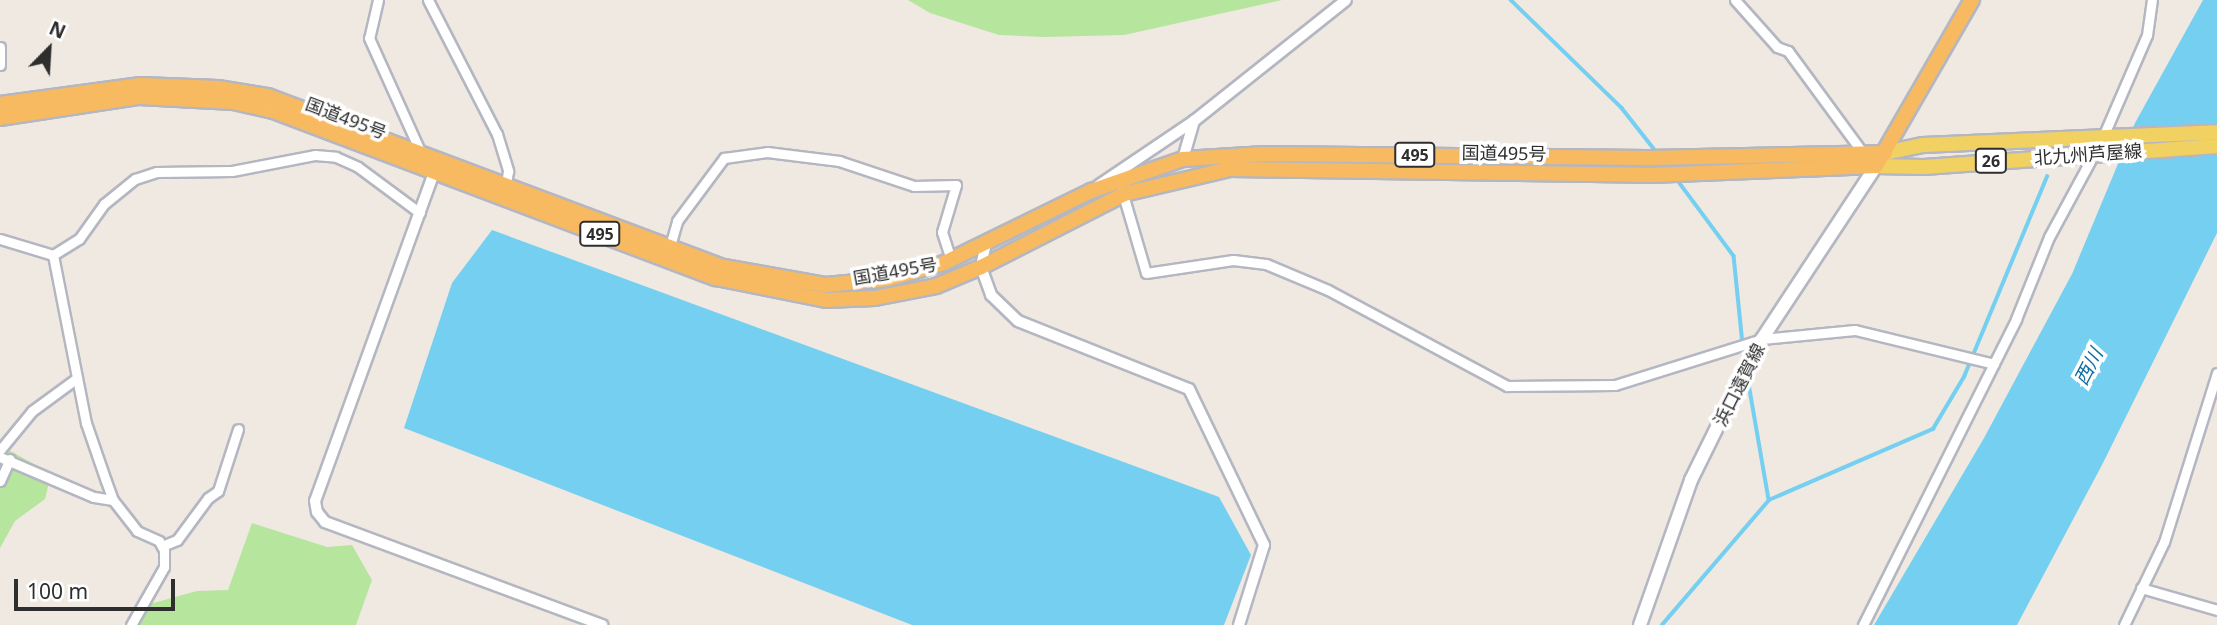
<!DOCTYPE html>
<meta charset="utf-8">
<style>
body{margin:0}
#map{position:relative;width:2217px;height:625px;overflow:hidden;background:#efe9e1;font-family:"Noto Sans","Noto Sans JP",sans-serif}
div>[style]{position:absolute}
.green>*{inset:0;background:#b6e59e}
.water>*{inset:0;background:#75cff0}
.stream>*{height:3.5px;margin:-1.75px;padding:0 1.75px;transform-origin:1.75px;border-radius:1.75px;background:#75cff0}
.roads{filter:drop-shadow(2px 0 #b4b7c1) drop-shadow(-2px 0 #b4b7c1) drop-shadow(0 2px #b4b7c1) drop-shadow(0 -2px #b4b7c1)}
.minor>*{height:9px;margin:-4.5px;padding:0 4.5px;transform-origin:4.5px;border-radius:4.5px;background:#fff}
.tertiary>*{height:10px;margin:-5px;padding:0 5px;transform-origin:5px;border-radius:5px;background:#fff}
.secondary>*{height:12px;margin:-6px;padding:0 6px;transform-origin:6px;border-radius:6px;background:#fff}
.primary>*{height:14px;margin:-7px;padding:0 7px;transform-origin:7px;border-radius:7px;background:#f2d163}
.trunk>*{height:14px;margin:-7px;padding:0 7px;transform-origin:7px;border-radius:7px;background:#f8ba60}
span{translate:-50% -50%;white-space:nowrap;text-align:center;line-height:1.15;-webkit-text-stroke:7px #fff;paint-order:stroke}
.shield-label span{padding:2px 5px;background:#fff;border:2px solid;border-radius:5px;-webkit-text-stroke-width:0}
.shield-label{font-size:16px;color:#2e2e2e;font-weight:700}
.street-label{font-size:18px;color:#2e2e2e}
.water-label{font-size:19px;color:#0d6fa3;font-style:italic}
.north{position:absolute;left:14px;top:14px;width:70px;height:70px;-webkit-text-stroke:5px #fff;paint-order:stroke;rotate:24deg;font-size:19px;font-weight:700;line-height:28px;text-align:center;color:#2e2e2e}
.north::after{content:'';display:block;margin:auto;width:24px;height:32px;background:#2e2e2e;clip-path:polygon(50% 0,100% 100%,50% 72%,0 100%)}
.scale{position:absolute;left:14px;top:579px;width:161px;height:32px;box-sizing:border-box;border:4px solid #2e2e2e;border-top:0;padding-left:9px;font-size:21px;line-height:24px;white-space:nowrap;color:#2e2e2e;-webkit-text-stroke:5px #fff;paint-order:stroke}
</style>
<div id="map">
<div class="green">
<i style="clip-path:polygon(908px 0,1282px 0,1124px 35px,1045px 37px,999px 35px,930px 13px)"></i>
<i style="clip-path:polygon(0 445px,46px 471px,50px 478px,45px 499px,15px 521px,0 548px)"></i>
<i style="clip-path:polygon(252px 523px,327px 547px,352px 545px,372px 580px,356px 625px,138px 625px,139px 607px,197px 591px,228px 590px)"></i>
</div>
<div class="water">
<i style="clip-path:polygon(2203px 0,2217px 0,2217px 233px,2103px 463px,2017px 625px,1874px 625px,1984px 438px,2072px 274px,2135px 123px)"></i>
<i style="clip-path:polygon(492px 230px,1219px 497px,1251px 555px,1224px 625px,912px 625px,404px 428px,452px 283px)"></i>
</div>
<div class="stream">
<i style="left:1511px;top:0;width:155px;rotate:44.2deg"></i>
<i style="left:1622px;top:108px;width:60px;rotate:51.8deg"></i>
<i style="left:1676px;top:178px;width:97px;rotate:53.4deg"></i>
<i style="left:1734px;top:256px;width:109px;rotate:84.2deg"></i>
<i style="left:1748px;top:378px;width:124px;rotate:80.2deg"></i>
<i style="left:1662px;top:625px;width:165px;rotate:-49.4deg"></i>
<i style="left:1769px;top:500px;width:179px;rotate:-23.4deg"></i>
<i style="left:1933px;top:429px;width:61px;rotate:-59.2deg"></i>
<i style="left:1964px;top:377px;width:217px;rotate:-67.5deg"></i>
</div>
<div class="roads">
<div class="minor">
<i style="left:378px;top:0;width:39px;rotate:103deg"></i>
<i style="left:369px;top:38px;width:124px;rotate:65.7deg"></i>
<i style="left:428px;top:0;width:151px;rotate:62.8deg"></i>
<i style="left:497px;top:134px;width:39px;rotate:73deg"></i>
<i style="left:508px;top:171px;width:12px;rotate:99deg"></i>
<i style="left:1735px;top:0;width:63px;rotate:48.2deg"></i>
<i style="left:1777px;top:47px;width:12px;rotate:20deg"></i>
<i style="left:1788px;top:51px;width:127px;rotate:53.7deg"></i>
<i style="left:0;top:47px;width:18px;rotate:90deg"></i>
<i style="left:1122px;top:191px;width:85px;rotate:73.7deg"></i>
<i style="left:1146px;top:273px;width:88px;rotate:-8.5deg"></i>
<i style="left:1233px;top:260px;width:33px;rotate:7deg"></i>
<i style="left:1266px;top:264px;width:67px;rotate:22.8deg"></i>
<i style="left:1328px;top:290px;width:203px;rotate:28.2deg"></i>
<i style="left:1507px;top:386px;width:108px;rotate:-0.5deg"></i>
<i style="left:1615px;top:385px;width:154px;rotate:-17.4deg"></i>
<i style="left:1762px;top:339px;width:93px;rotate:-5.5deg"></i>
<i style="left:1855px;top:330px;width:143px;rotate:13.7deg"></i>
<i style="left:0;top:239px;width:55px;rotate:16.8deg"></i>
<i style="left:53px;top:255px;width:31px;rotate:-32deg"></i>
<i style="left:79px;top:239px;width:43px;rotate:-54.5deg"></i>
<i style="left:104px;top:204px;width:40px;rotate:-39deg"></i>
<i style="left:135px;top:179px;width:23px;rotate:-18deg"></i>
<i style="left:157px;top:172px;width:75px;rotate:-0.8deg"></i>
<i style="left:232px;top:171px;width:85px;rotate:-10.9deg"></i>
<i style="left:315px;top:155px;width:21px;rotate:5deg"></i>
<i style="left:336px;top:157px;width:24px;rotate:24deg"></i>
<i style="left:358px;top:167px;width:77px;rotate:36.6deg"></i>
<i style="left:670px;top:246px;width:26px;rotate:-74deg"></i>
<i style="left:677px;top:221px;width:79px;rotate:-53.3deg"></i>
<i style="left:724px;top:158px;width:43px;rotate:-7.9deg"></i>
<i style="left:767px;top:152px;width:73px;rotate:7.1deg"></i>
<i style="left:839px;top:161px;width:79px;rotate:18.4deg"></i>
<i style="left:914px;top:186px;width:42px;rotate:-1.4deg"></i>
<i style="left:956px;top:185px;width:49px;rotate:106.6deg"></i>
<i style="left:942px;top:232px;width:28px;rotate:72deg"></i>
<i style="left:53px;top:255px;width:171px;rotate:78.9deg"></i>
<i style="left:86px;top:423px;width:61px;rotate:71deg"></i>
<i style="left:106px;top:481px;width:20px;rotate:70deg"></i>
<i style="left:113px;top:500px;width:39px;rotate:52deg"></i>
<i style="left:137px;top:531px;width:24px;rotate:24deg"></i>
<i style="left:159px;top:541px;width:10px;rotate:61deg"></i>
<i style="left:164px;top:550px;width:17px;rotate:90deg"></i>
<i style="left:164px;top:567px;width:67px;rotate:119.6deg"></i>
<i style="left:0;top:450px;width:50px;rotate:-50.6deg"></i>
<i style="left:32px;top:411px;width:56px;rotate:-36.3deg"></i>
<i style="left:0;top:457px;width:102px;rotate:23.1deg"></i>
<i style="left:94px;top:497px;width:19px;rotate:9deg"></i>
<i style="left:0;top:481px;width:24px;rotate:-66deg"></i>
<i style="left:162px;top:546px;width:16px;rotate:-22deg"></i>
<i style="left:177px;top:540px;width:52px;rotate:-53.6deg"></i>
<i style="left:208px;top:498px;width:12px;rotate:-35deg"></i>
<i style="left:218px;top:491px;width:65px;rotate:-72.1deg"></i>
<i style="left:2141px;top:588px;width:79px;rotate:16.1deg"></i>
<i style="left:1863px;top:625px;width:342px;rotate:-63.4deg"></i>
<i style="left:2016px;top:319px;width:88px;rotate:-68.1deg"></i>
<i style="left:2049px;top:237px;width:111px;rotate:-61.6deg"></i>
<i style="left:2102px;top:139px;width:113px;rotate:-66.6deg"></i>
<i style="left:2147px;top:35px;width:35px;rotate:-82deg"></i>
<i style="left:2124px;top:625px;width:92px;rotate:-64.3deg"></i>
<i style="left:2164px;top:542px;width:177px;rotate:-72.6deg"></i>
</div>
<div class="tertiary">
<i style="left:1183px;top:159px;width:40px;rotate:-74deg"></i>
<i style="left:1194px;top:121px;width:194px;rotate:-38.5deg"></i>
<i style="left:436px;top:167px;width:355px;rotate:109.9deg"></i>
<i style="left:315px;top:501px;width:11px;rotate:80deg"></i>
<i style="left:317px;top:512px;width:13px;rotate:51deg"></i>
<i style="left:325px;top:522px;width:296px;rotate:20.4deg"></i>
<i style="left:1099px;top:185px;width:115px;rotate:-34deg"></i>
<i style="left:986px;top:243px;width:25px;rotate:102deg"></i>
<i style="left:981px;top:267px;width:30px;rotate:70deg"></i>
<i style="left:991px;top:295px;width:37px;rotate:44deg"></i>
<i style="left:1018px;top:321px;width:184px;rotate:21.7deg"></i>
<i style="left:1189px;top:389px;width:173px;rotate:64.3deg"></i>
<i style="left:1264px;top:545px;width:84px;rotate:107.4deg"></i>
</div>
<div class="secondary">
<i style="left:1640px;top:625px;width:154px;rotate:-70.6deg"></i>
<i style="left:1691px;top:480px;width:81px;rotate:-63.7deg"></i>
<i style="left:1727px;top:407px;width:76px;rotate:-62.8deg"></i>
<i style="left:1762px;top:339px;width:207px;rotate:-56.6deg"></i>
</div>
<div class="primary">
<i style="left:1885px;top:153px;width:39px;rotate:-12deg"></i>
<i style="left:1923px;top:145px;width:294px;rotate:-2.5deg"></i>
<i style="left:1876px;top:166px;width:48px;rotate:1.2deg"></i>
<i style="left:1924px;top:167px;width:294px;rotate:-4.1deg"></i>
</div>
<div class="trunk">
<i style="left:0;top:104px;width:142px;rotate:-7.7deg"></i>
<i style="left:141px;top:85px;width:77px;rotate:2.2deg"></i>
<i style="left:218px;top:88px;width:51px;rotate:9.1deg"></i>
<i style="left:268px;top:96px;width:487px;rotate:20.6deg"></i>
<i style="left:724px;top:267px;width:104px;rotate:10deg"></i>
<i style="left:826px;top:285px;width:62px;rotate:-5.5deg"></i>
<i style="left:888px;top:279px;width:58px;rotate:-15.9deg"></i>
<i style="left:944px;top:263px;width:164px;rotate:-26.1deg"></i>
<i style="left:1091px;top:191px;width:97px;rotate:-19.2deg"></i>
<i style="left:1183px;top:159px;width:82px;rotate:-3.5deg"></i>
<i style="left:1265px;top:154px;width:383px;rotate:0.6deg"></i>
<i style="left:1648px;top:158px;width:237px;rotate:-1.2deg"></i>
<i style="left:0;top:118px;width:141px;rotate:-8.6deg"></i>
<i style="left:139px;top:97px;width:94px;rotate:3deg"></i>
<i style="left:233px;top:102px;width:41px;rotate:12.7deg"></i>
<i style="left:273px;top:111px;width:473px;rotate:20.7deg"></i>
<i style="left:716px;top:278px;width:112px;rotate:11.3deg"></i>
<i style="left:826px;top:300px;width:49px;rotate:-2.3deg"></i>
<i style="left:875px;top:298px;width:62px;rotate:-11.1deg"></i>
<i style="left:936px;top:286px;width:49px;rotate:-22.9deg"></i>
<i style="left:981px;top:267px;width:161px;rotate:-27deg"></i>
<i style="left:1124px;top:194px;width:109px;rotate:-13.3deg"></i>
<i style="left:1230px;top:169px;width:421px;rotate:0.8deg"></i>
<i style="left:1651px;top:175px;width:225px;rotate:-2.3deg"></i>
<i style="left:1876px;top:166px;width:192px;rotate:-60deg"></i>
</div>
</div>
<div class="shield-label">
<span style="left:1415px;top:155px">495</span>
<span style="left:1991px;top:161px">26</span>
<span style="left:600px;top:234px">495</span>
</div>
<div class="street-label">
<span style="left:346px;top:118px;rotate:21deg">国道495号</span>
<span style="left:1504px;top:153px;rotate:1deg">国道495号</span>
<span style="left:2088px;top:154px;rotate:-4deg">北九州芦屋線</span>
<span style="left:895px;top:271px;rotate:-10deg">国道495号</span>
<span style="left:1739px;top:385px;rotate:-63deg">浜口遠賀線</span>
</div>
<div class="water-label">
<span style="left:2089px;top:367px;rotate:-62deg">西川</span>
</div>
<div class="north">N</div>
<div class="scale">100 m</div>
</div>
